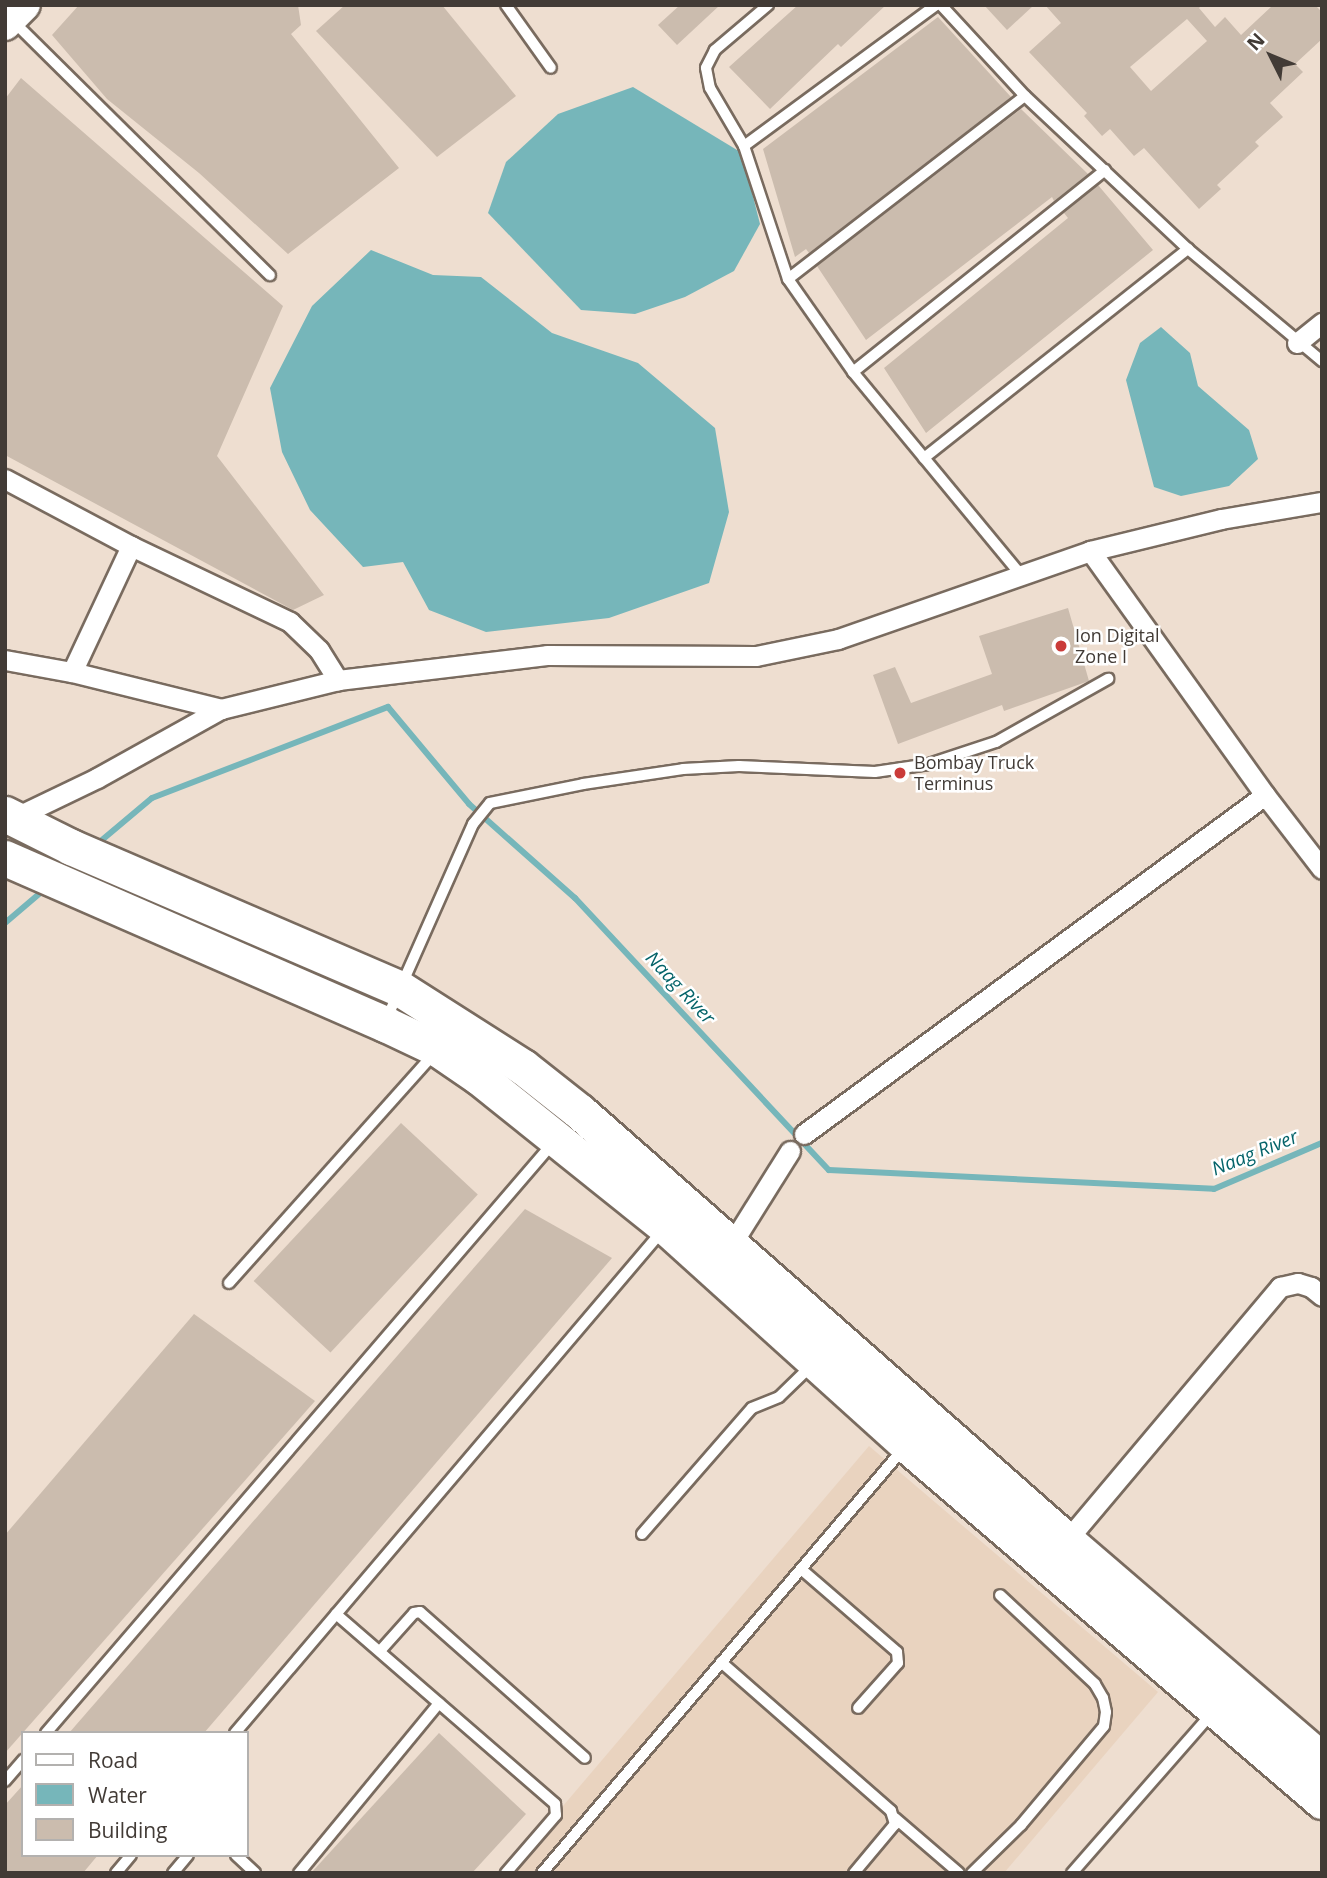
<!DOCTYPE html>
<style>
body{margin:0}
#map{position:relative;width:1327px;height:1878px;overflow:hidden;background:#eeded0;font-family:"Open Sans",sans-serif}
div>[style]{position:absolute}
.built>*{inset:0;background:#e9d3bf}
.water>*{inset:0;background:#76b6ba}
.stream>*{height:6px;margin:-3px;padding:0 3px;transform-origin:3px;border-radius:3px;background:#76b6ba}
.building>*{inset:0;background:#cbbcae;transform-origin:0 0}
.roads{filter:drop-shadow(2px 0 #796b5f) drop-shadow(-2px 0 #796b5f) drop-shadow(0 2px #796b5f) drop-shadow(0 -2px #796b5f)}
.lane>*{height:10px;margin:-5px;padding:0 5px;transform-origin:5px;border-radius:5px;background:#fff}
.street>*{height:19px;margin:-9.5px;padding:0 9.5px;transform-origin:9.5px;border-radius:9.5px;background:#fff}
.primary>*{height:30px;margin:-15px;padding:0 15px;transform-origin:15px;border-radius:15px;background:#fff}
.highway>*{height:35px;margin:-17.5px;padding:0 17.5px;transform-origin:17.5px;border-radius:17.5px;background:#fff}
.dots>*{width:19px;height:19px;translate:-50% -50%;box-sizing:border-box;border:4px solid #fff;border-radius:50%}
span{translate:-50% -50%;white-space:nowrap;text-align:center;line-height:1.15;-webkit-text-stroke:5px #fff;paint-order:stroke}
.poi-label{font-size:18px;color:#423b36}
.left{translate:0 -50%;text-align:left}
.water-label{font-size:19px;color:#046369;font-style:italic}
.frame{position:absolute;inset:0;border:7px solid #423b36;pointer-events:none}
.legend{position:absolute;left:21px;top:1731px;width:228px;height:126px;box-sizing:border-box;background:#fff;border:2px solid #b3b1af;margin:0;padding:9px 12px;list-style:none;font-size:21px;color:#423b36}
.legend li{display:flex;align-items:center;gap:14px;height:35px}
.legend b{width:35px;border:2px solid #b3b1af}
.north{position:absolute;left:1236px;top:21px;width:70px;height:70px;-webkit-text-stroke:5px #fff;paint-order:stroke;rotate:313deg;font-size:19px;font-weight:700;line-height:28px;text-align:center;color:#423b36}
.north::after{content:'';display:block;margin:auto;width:24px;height:32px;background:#423b36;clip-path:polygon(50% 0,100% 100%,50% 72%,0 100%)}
</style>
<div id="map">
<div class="built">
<i style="clip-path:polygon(869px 1446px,1158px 1692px,1004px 1873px,506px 1873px)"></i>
</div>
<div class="water">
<i style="clip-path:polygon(633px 87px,742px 153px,760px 224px,734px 271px,685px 297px,635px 314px,581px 310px,488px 213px,506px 162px,558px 114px)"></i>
<i style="clip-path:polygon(371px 250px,433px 275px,481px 277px,552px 333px,638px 363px,715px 428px,729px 512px,709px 583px,609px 618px,486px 632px,429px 610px,403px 562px,363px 567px,310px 510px,282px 452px,270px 388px,312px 306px)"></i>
<i style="clip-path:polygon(1161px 327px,1190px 353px,1198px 386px,1249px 430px,1258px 459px,1229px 486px,1181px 496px,1154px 487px,1126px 380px,1140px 343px)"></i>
</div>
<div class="stream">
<i style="left:96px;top:845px;width:73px;rotate:-40deg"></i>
<i style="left:152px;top:798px;width:253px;rotate:-21.1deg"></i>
<i style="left:388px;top:707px;width:126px;rotate:50.1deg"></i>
<i style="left:469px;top:804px;width:142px;rotate:41.6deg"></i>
<i style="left:575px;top:898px;width:372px;rotate:47deg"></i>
<i style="left:829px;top:1170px;width:385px;rotate:2.8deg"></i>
<i style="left:1214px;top:1189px;width:117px;rotate:-23.1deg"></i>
<i style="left:5px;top:923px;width:54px;rotate:-40.5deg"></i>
</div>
<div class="building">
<i style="clip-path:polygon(79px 5px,298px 5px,301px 25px,291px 34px,399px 168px,288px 254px,199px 173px,107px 99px,52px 35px)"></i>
<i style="clip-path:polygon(345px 5px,442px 5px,516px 96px,437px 157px,316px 31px)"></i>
<i style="clip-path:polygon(680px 5px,720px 5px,677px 45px,658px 25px)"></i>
<i style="clip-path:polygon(798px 5px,886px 5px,841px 47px,838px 44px,770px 109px,729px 67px)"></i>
<i style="clip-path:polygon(984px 5px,1034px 5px,1007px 30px)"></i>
<i style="clip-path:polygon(evenodd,1045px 5px,1202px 5px,1199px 8px,1215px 27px,1225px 17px,1241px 35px,1273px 5px,1315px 5px,1322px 12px,1322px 39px,1295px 64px,1303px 72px,1270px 103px,1283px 117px,1255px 142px,1259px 146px,1217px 185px,1221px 189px,1199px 209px,1144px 148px,1134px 156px,1110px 129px,1102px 136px,1084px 116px,1087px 113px,1029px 52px,1061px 23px,1045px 5px,1187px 19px,1207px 41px,1151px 91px,1130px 67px,1187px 19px)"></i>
<i style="clip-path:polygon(938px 17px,1011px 97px,809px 253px,806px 249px,795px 257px,763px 149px)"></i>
<i style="clip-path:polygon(21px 78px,283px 306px,217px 456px,324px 595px,293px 610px,5px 455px,5px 99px)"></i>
<i style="clip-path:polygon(1021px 109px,1088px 174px,1054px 201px,1052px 197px,866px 340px,817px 266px)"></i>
<i style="clip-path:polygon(1098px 185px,1153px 250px,926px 433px,884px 368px,1068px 218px,1064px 213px)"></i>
<i style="clip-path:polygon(1068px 608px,1089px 681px,1004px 711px,1002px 705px,898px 744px,873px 675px,895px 667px,911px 703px,992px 674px,979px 636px)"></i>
<i style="left:401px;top:1123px;width:105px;height:216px;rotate:43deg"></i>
<i style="clip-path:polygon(525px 1209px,612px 1258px,204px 1733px,69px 1733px)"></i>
<i style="clip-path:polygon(194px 1314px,315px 1401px,5px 1753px,5px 1535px)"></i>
<i style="clip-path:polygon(439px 1733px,526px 1814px,472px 1873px,311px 1873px)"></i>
<i style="clip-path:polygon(23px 1785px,23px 1855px,98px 1855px,83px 1873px,5px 1873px,5px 1805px)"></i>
</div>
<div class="roads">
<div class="lane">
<i style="left:506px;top:5px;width:77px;rotate:54.5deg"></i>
<i style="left:768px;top:5px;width:70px;rotate:139.7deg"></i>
<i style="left:715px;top:50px;width:20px;rotate:117deg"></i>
<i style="left:706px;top:68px;width:20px;rotate:79deg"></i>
<i style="left:710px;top:88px;width:67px;rotate:59.6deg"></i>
<i style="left:744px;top:146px;width:140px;rotate:71.7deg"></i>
<i style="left:788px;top:279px;width:113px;rotate:55deg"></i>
<i style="left:853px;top:372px;width:265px;rotate:50.4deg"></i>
<i style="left:941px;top:5px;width:124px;rotate:47.3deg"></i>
<i style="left:1025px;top:96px;width:224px;rotate:43.2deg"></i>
<i style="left:1188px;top:249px;width:175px;rotate:39.9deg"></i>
<i style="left:14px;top:22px;width:360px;rotate:44.7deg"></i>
<i style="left:744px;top:146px;width:238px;rotate:-36.3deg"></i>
<i style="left:788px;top:279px;width:299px;rotate:-37.7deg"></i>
<i style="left:853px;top:372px;width:323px;rotate:-38.7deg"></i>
<i style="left:924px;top:458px;width:337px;rotate:-38.4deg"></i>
<i style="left:387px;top:1018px;width:212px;rotate:-66.1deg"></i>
<i style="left:473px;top:824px;width:27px;rotate:-51deg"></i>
<i style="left:490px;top:803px;width:95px;rotate:-11.5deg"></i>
<i style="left:583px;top:784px;width:101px;rotate:-8.5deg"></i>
<i style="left:683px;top:769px;width:56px;rotate:-3.1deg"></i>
<i style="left:739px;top:766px;width:136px;rotate:2.5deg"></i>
<i style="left:875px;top:772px;width:55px;rotate:-8.4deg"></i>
<i style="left:929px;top:764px;width:71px;rotate:-18.2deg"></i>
<i style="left:996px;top:742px;width:129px;rotate:-29.4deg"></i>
<i style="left:229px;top:1283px;width:306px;rotate:-48.2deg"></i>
<i style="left:642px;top:1534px;width:167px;rotate:-48.9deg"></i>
<i style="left:752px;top:1408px;width:29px;rotate:-22deg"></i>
<i style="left:779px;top:1397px;width:45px;rotate:-44.1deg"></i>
<i style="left:801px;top:1569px;width:127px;rotate:40.8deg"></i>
<i style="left:897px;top:1652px;width:11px;rotate:85deg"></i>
<i style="left:898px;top:1663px;width:60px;rotate:131.6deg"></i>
<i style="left:336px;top:1614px;width:290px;rotate:40.9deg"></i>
<i style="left:555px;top:1804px;width:11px;rotate:85deg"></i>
<i style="left:556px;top:1815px;width:77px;rotate:130.8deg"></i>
<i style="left:380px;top:1651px;width:51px;rotate:-48.2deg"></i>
<i style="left:414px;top:1613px;width:6px;rotate:-9deg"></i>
<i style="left:420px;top:1612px;width:220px;rotate:41.5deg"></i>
<i style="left:721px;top:1662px;width:226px;rotate:41.2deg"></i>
<i style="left:891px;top:1811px;width:14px;rotate:73deg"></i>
<i style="left:895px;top:1824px;width:64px;rotate:129.9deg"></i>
<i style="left:46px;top:1733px;width:777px;rotate:-49.33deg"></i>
<i style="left:235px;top:1733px;width:660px;rotate:-49.61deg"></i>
<i style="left:5px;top:1781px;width:28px;rotate:-49deg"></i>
<i style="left:895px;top:1818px;width:84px;rotate:40.7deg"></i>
<i style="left:236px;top:1855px;width:26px;rotate:43deg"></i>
<i style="left:116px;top:1873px;width:23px;rotate:-50deg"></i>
<i style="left:173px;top:1873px;width:23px;rotate:-50deg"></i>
<i style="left:299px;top:1873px;width:220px;rotate:-50.5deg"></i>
<i style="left:542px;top:1873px;width:558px;rotate:-49.58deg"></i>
<i style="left:972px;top:1873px;width:69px;rotate:-44.4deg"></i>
<i style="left:1021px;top:1825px;width:129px;rotate:-50deg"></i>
<i style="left:1104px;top:1726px;width:14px;rotate:-82deg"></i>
<i style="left:1106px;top:1712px;width:14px;rotate:-102deg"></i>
<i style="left:1103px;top:1698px;width:16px;rotate:-120deg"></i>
<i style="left:1095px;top:1684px;width:130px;rotate:-136.9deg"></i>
<i style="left:1072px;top:1873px;width:213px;rotate:-48.8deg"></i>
</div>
<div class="street">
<i style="left:1297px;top:343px;width:32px;rotate:-39deg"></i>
<i style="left:5px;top:479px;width:143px;rotate:28deg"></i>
<i style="left:131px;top:546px;width:176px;rotate:25.5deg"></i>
<i style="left:290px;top:622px;width:40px;rotate:44deg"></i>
<i style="left:319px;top:650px;width:36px;rotate:58deg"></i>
<i style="left:5px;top:660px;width:68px;rotate:10.2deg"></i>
<i style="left:72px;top:672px;width:154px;rotate:13.9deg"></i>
<i style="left:72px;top:672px;width:139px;rotate:-64.9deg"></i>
<i style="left:1265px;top:795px;width:93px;rotate:52.4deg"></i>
<i style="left:14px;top:818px;width:92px;rotate:-25.7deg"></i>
<i style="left:97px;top:778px;width:142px;rotate:-29.1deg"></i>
<i style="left:221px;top:709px;width:121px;rotate:-13.9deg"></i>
<i style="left:338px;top:680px;width:210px;rotate:-6.8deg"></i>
<i style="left:547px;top:655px;width:209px;rotate:0.3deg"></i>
<i style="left:756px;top:656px;width:84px;rotate:-11.7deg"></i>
<i style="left:838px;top:639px;width:267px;rotate:-19.2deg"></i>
<i style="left:1090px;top:551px;width:135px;rotate:-13.7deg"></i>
<i style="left:1221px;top:519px;width:102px;rotate:-9.6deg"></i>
<i style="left:804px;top:1134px;width:572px;rotate:-36.33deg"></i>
<i style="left:1265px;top:795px;width:300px;rotate:-125.6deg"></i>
<i style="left:731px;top:1245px;width:111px;rotate:-57.9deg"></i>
<i style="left:1062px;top:1546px;width:339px;rotate:-49.9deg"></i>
<i style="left:1280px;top:1287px;width:18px;rotate:-13deg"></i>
<i style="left:1298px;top:1283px;width:14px;rotate:17deg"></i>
<i style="left:1311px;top:1287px;width:14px;rotate:39deg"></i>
</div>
<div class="primary">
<i style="left:5px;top:25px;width:28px;rotate:-45deg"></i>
</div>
<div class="highway">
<i style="left:5px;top:814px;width:74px;rotate:26.6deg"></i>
<i style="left:71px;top:847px;width:357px;rotate:23.3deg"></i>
<i style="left:399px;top:988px;width:147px;rotate:32.5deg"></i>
<i style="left:523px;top:1067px;width:73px;rotate:38.3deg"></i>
<i style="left:580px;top:1112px;width:649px;rotate:41.38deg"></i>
<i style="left:1067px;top:1541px;width:336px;rotate:40.7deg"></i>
<i style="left:5px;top:858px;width:415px;rotate:23.6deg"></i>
<i style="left:385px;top:1024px;width:59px;rotate:25.3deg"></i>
<i style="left:438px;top:1049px;width:50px;rotate:34.3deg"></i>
<i style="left:479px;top:1077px;width:240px;rotate:38.7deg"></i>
<i style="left:666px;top:1227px;width:325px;rotate:42.1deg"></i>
<i style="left:907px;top:1445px;width:547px;rotate:40.62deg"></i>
</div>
</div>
<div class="dots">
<i style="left:1061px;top:646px;background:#ca3b39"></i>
<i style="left:900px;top:773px;background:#ca3b39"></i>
</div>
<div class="poi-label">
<span class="left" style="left:1075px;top:646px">Ion Digital<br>Zone I</span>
<span class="left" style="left:914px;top:773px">Bombay Truck<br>Terminus</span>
</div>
<div class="water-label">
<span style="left:680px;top:988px;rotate:47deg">Naag River</span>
<span style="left:1255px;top:1153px;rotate:-22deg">Naag River</span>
</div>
<div class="frame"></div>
<ul class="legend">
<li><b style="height:9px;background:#fff"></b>Road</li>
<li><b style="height:19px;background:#76b6ba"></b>Water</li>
<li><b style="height:19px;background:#cbbcae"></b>Building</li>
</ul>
<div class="north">N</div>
</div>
